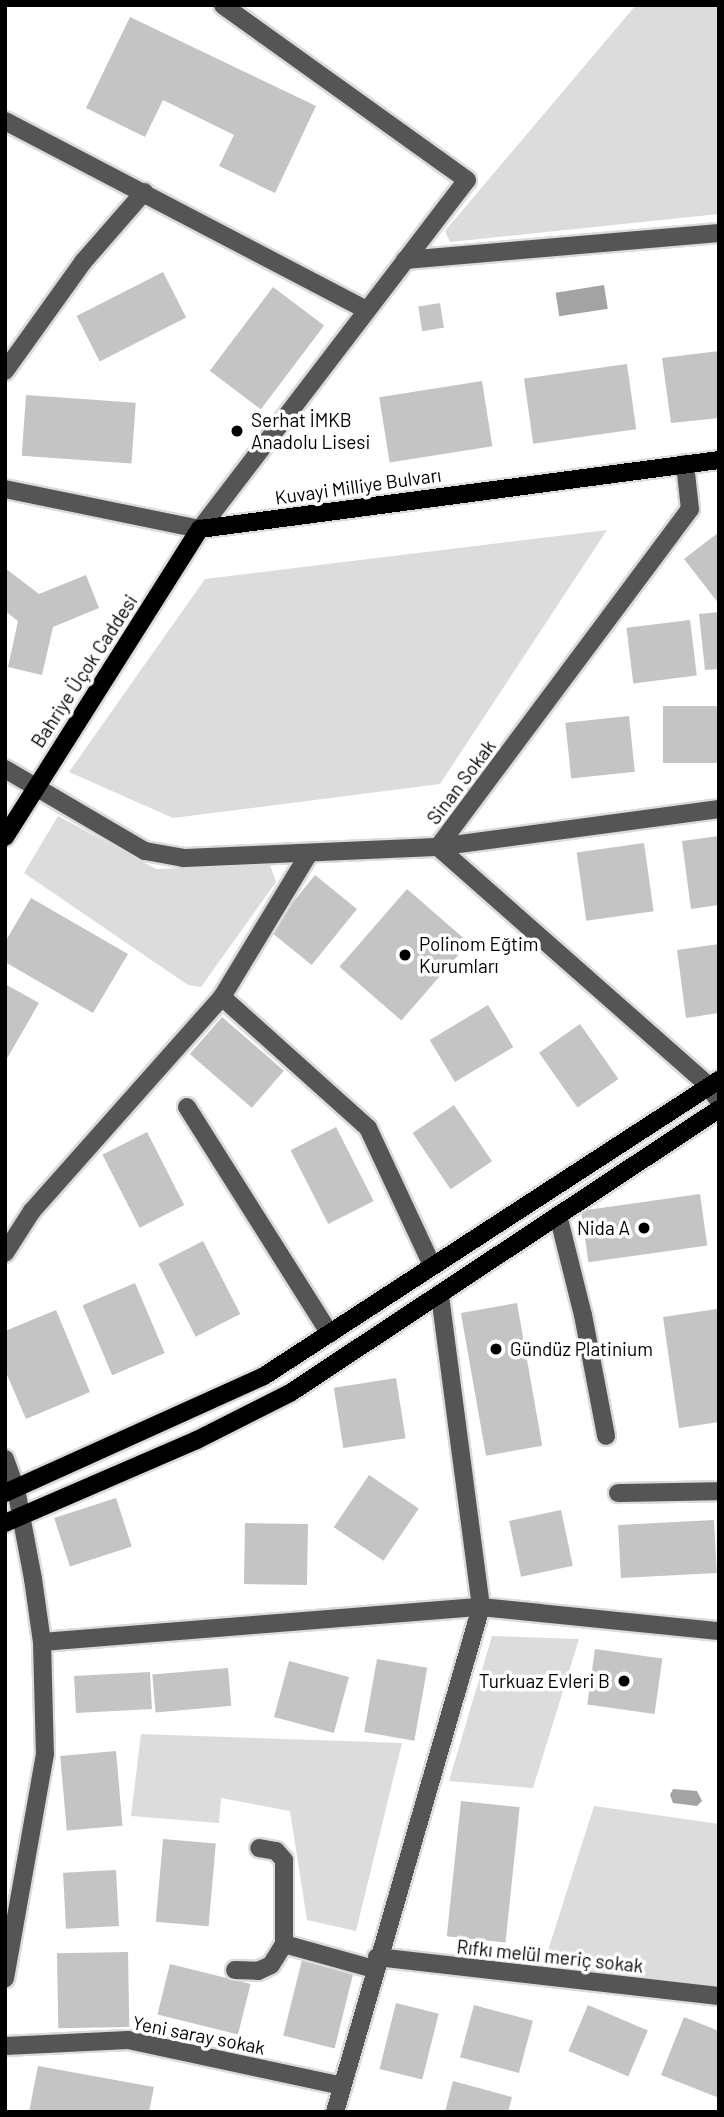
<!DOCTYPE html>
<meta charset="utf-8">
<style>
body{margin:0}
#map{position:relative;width:724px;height:2117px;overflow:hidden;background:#fff;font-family:Barlow,sans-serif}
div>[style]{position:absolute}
.green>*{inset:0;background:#dcdcdc}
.water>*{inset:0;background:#a3a3a3;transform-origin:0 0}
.building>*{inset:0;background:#c4c4c4;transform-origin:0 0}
.roads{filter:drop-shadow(2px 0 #dbdbdb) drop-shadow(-2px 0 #dbdbdb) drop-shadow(0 2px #dbdbdb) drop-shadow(0 -2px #dbdbdb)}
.minor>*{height:18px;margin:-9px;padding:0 9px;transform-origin:9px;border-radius:9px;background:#555}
.major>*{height:18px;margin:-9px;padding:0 9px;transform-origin:9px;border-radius:9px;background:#000}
.dots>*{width:19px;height:19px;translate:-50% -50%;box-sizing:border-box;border:4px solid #fff;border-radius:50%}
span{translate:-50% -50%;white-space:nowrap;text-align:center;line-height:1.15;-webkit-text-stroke:7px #fff;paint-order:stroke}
.poi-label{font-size:19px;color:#000}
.left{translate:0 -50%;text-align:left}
.right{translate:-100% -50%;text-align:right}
.street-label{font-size:19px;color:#000}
.frame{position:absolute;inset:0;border:7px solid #000;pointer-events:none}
</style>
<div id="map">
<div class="green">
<i style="clip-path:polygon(636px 5px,719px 5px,719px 214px,450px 242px,445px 231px)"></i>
<i style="clip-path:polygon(607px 530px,440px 784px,173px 818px,69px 772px,205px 579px)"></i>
<i style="clip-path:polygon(58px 816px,156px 869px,270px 865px,276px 882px,201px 987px,188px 985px,24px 873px)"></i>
<i style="clip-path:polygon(492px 1636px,579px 1639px,533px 1788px,449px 1781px)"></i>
<i style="clip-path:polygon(141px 1734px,402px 1743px,356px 1931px,307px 1920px,290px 1811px,221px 1798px,219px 1823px,131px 1816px)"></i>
<i style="clip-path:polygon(594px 1806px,719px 1824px,719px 1986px,543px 1966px)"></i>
</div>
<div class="water">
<i style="left:604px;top:285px;width:24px;height:49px;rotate:81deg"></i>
<i style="clip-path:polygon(673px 1789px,697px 1791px,702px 1801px,697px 1806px,673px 1803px,670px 1795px)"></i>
</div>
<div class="building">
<i style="clip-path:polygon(130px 17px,316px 106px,275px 193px,219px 166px,234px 135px,163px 100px,145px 137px,86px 108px)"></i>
<i style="left:163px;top:272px;width:51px;height:97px;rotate:63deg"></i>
<i style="left:273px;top:287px;width:64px;height:105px;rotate:37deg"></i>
<i style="left:440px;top:303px;width:25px;height:22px;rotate:81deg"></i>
<i style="clip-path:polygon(719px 351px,719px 418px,671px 423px,662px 358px)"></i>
<i style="left:627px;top:364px;width:66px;height:104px;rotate:82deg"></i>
<i style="left:482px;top:381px;width:66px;height:104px;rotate:81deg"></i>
<i style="left:26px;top:395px;width:110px;height:61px;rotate:4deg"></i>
<i style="clip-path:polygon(719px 532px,719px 604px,684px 559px)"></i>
<i style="clip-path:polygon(5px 568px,39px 594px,86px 575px,99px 608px,53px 627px,42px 675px,8px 667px,18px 621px,5px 611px)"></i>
<i style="clip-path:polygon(719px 612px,719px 669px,705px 670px,699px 614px)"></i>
<i style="left:690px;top:620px;width:56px;height:64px;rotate:83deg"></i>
<i style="left:719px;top:706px;width:57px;height:56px;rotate:90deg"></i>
<i style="left:629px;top:716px;width:56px;height:64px;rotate:84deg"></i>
<i style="clip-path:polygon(719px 836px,719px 905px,691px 909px,682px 841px)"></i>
<i style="left:644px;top:843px;width:69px;height:68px;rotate:82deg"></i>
<i style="left:315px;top:875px;width:54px;height:72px;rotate:39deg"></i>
<i style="left:407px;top:889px;width:82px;height:103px;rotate:41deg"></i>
<i style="clip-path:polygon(31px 898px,128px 954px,93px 1013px,5px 962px,5px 942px)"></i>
<i style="clip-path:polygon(719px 944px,719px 1013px,686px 1018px,677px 950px)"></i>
<i style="clip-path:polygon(5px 984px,39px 1003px,5px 1062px)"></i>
<i style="left:488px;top:1005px;width:49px;height:68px;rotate:59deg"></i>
<i style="left:222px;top:1017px;width:82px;height:49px;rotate:41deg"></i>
<i style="left:580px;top:1024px;width:67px;height:50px;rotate:55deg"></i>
<i style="left:454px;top:1105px;width:68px;height:50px;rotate:56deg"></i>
<i style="left:336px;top:1127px;width:83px;height:51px;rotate:63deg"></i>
<i style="left:147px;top:1132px;width:82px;height:50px;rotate:63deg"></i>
<i style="left:700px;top:1194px;width:52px;height:120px;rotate:82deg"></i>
<i style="left:203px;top:1241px;width:82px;height:50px;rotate:63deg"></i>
<i style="left:135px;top:1283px;width:76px;height:57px;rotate:67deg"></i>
<i style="left:517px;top:1303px;width:145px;height:57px;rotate:80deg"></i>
<i style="clip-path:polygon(717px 1309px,719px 1422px,679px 1428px,663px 1317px)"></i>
<i style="clip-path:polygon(56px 1310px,90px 1392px,26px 1419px,5px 1370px,5px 1331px)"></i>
<i style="left:396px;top:1378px;width:61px;height:63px;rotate:81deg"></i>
<i style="left:369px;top:1475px;width:60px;height:63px;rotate:34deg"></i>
<i style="left:116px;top:1498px;width:51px;height:65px;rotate:72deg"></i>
<i style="left:561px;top:1510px;width:57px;height:53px;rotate:78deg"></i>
<i style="left:714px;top:1520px;width:53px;height:96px;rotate:87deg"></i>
<i style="left:245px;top:1523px;width:63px;height:61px;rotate:1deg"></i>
<i style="left:595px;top:1649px;width:68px;height:56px;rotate:8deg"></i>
<i style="left:377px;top:1659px;width:51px;height:74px;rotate:10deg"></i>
<i style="left:289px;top:1661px;width:62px;height:58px;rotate:15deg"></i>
<i style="left:228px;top:1668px;width:38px;height:76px;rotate:85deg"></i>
<i style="left:150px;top:1672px;width:37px;height:76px;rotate:87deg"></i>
<i style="left:116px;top:1751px;width:75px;height:56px;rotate:85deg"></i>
<i style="left:461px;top:1801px;width:59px;height:136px;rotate:6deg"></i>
<i style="left:163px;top:1839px;width:53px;height:83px;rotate:5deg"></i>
<i style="left:116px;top:1870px;width:56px;height:53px;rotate:87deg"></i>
<i style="left:128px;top:1952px;width:75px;height:71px;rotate:89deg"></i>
<i style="left:303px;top:1956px;width:53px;height:82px;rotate:14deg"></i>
<i style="left:170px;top:1964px;width:83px;height:52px;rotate:14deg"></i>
<i style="left:396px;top:2003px;width:44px;height:68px;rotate:14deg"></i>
<i style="left:474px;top:2005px;width:61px;height:54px;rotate:15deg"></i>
<i style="left:588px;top:2005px;width:65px;height:50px;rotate:23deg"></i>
<i style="clip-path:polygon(684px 2017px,719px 2031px,719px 2098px,661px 2075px)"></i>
<i style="clip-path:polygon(38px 2066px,154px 2087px,149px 2112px,29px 2112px)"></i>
<i style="clip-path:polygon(453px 2081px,512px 2097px,508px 2112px,445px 2112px)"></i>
</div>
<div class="roads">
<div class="minor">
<i style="left:5px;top:121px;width:407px;rotate:27.6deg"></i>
<i style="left:405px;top:260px;width:315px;rotate:-4.9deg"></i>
<i style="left:5px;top:371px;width:134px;rotate:-54.4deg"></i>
<i style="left:83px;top:262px;width:93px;rotate:-48.9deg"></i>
<i style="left:685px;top:464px;width:45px;rotate:83.7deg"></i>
<i style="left:690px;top:509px;width:422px;rotate:126.7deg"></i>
<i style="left:438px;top:847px;width:359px;rotate:41.4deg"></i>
<i style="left:707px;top:1084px;width:21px;rotate:55deg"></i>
<i style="left:5px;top:489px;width:199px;rotate:11.6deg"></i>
<i style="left:200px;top:529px;width:439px;rotate:-52.6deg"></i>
<i style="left:467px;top:180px;width:300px;rotate:-144.4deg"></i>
<i style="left:5px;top:769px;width:162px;rotate:30.4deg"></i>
<i style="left:145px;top:851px;width:39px;rotate:10deg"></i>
<i style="left:183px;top:858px;width:255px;rotate:-2.5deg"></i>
<i style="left:438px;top:847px;width:284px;rotate:-7.7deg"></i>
<i style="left:222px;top:997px;width:196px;rotate:41.9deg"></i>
<i style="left:368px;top:1128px;width:151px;rotate:65deg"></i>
<i style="left:187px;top:1107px;width:268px;rotate:57.8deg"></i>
<i style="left:558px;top:1215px;width:103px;rotate:76deg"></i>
<i style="left:583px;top:1315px;width:123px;rotate:79.2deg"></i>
<i style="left:5px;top:1253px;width:50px;rotate:-57.3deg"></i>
<i style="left:32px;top:1211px;width:286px;rotate:-48.4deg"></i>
<i style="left:222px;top:997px;width:166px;rotate:-58.8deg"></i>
<i style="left:5px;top:1459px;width:32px;rotate:70deg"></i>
<i style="left:16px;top:1489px;width:92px;rotate:79.3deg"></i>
<i style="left:33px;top:1579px;width:64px;rotate:81.9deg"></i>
<i style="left:42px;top:1642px;width:112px;rotate:88.5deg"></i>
<i style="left:45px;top:1754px;width:228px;rotate:100.1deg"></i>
<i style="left:618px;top:1493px;width:101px;rotate:-1.1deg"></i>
<i style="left:42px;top:1642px;width:440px;rotate:-4.6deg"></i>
<i style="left:481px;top:1607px;width:239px;rotate:5.8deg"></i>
<i style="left:284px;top:1944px;width:93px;rotate:15.5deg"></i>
<i style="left:377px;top:1957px;width:344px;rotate:6.5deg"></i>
<i style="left:235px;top:1970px;width:23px;rotate:2deg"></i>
<i style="left:258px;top:1971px;width:14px;rotate:-25deg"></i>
<i style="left:271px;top:1965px;width:25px;rotate:-58deg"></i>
<i style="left:284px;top:1944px;width:84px;rotate:-90deg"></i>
<i style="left:284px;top:1860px;width:12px;rotate:-132deg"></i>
<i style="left:276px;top:1851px;width:17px;rotate:-170deg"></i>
<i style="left:5px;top:2046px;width:123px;rotate:-2.8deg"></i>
<i style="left:128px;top:2040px;width:219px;rotate:12.1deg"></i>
<i style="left:335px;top:2112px;width:526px;rotate:-73.87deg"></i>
<i style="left:481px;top:1607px;width:316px;rotate:-97.5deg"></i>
</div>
<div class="major">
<i style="left:5px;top:837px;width:365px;rotate:-57.7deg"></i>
<i style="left:200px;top:529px;width:524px;rotate:-7.57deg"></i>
<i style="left:5px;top:1493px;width:284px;rotate:-24.3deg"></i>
<i style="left:264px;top:1376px;width:543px;rotate:-33.05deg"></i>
<i style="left:5px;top:1523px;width:209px;rotate:-23.4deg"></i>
<i style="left:197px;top:1440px;width:104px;rotate:-26.8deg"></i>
<i style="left:290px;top:1393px;width:514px;rotate:-33.5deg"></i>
</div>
</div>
<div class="dots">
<i style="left:237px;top:431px;background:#000"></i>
<i style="left:405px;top:955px;background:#000"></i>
<i style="left:644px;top:1228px;background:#000"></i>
<i style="left:496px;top:1349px;background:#000"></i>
<i style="left:624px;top:1681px;background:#000"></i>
</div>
<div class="poi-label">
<span class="left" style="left:251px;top:431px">Serhat İMKB<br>Anadolu Lisesi</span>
<span class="left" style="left:419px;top:955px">Polinom Eğtim<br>Kurumları</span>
<span class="right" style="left:630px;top:1228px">Nida A</span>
<span class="left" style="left:510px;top:1349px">Gündüz Platinium</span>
<span class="right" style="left:610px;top:1681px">Turkuaz Evleri B</span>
</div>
<div class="street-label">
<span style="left:358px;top:486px;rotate:-8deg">Kuvayi Milliye Bulvarı</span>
<span style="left:84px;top:671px;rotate:-57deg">Bahriye Üçok Caddesi</span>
<span style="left:461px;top:782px;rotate:-53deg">Sinan Sokak</span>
<span style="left:550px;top:1956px;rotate:6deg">Rıfkı melül meriç sokak</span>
<span style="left:199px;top:2035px;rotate:11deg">Yeni saray sokak</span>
</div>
<div class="frame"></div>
</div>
